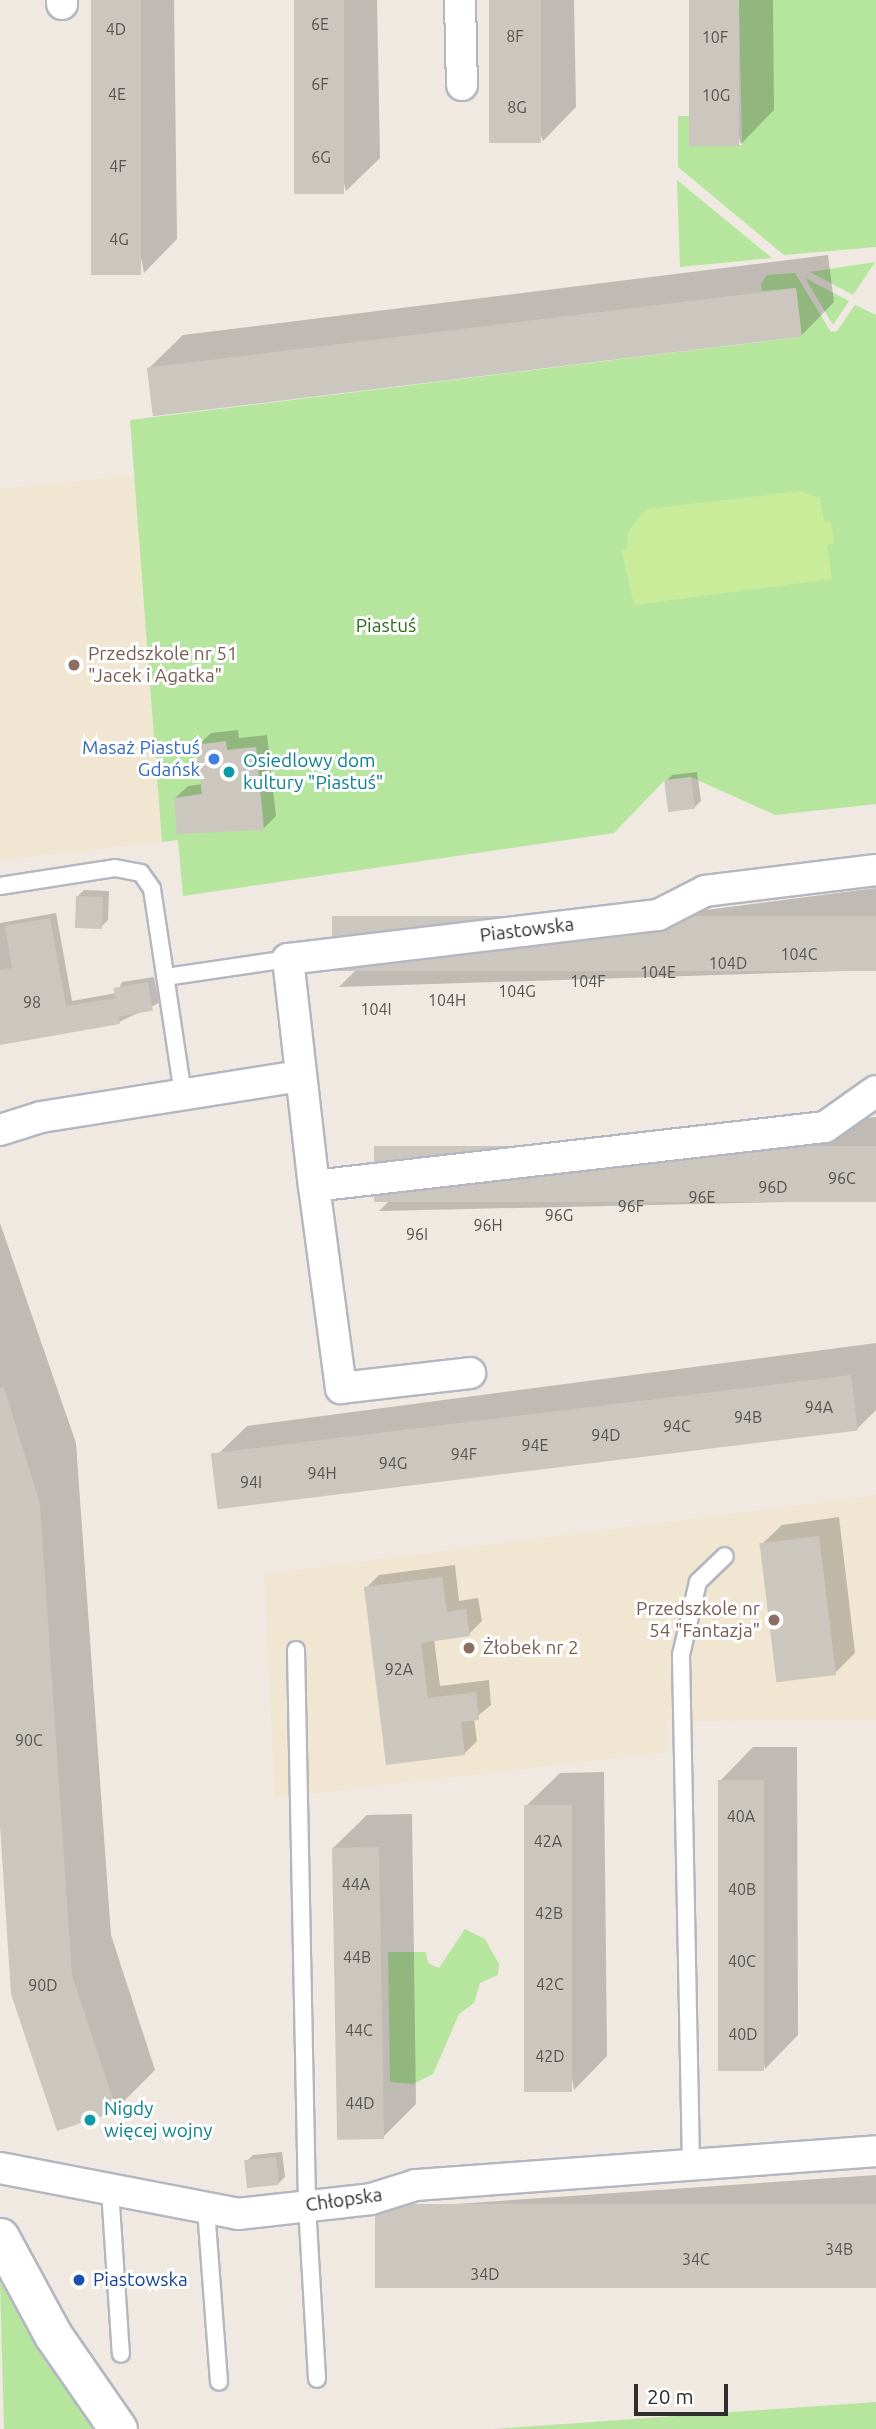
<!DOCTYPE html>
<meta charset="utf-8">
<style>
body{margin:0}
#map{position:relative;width:876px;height:2429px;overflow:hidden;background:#efe9e1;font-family:Ubuntu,sans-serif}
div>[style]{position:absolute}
.education>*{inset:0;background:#f0e6d1}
.green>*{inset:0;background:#b6e59e}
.pitch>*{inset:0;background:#c9ec9a}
.shadow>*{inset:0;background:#0003}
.building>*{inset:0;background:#cbc7bf;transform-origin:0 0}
.roads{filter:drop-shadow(2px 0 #b4b7c1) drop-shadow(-2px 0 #b4b7c1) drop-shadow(0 2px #b4b7c1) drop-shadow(0 -2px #b4b7c1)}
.service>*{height:16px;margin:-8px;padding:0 8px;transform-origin:8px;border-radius:8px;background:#fff}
.minor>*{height:30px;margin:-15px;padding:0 15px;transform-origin:15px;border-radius:15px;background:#fff}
.tertiary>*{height:37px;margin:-18.5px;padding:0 18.5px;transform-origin:18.5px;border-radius:18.5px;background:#fff}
.dots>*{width:19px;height:19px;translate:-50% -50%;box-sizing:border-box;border:4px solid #fff;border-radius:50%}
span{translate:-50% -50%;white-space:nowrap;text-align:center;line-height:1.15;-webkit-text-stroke:6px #fff;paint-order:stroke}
.number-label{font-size:16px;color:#555452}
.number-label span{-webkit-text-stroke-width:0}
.park-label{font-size:19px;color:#2c6e1b}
.education-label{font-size:19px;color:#785e54}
.left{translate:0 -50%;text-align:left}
.right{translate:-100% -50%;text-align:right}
.shop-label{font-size:19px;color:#366cbe}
.culture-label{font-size:19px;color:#0d838f}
.street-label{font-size:19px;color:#2e2e2e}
.transit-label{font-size:19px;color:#164399}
.scale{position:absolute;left:634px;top:2384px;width:94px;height:32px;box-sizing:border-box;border:4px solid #2e2e2e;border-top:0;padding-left:9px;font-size:21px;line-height:24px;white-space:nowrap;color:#2e2e2e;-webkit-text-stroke:5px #fff;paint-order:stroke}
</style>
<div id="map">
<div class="education">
<i style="clip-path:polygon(135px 475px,162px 842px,0 860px,0 489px)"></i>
<i style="clip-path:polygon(876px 1495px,876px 1720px,667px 1721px,668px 1752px,275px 1798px,264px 1574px)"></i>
</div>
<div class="green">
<i style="clip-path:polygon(739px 0,876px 0,876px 247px,784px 255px,678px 167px,678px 116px,691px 116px,691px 146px,742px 145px)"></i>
<i style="clip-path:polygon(677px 180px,772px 258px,680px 267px)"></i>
<i style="clip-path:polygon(875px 262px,853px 295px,810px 272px)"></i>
<i style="clip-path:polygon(795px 273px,831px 332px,837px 331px,855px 305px,876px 315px,876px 804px,775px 815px,691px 777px,664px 781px,614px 833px,183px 896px,178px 840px,162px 842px,130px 420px,801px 337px,796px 288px,762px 291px,761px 284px,767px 275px)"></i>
<i style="clip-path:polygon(805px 278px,849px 301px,833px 325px)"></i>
<i style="clip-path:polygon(465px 1929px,485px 1939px,499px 1964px,498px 1975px,480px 1983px,474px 2003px,459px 2014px,433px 2074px,413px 2084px,390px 2082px,388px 1952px,426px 1952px,428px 1963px,439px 1968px)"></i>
<i style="clip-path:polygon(0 2281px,23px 2323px,96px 2429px,4px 2429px)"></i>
<i style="clip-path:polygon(876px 2402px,876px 2429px,494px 2429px,790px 2408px)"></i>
</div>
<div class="pitch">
<i style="clip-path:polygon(799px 491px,820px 498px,824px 522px,831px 521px,834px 543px,827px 545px,832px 579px,634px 605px,621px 549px,627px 549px,628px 531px,647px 509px)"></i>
</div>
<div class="shadow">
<i style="clip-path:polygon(93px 0,174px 0,177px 239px,144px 273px)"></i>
<i style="clip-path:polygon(296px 0,377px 0,380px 158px,346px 191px)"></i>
<i style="clip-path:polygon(490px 0,574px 0,576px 107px,543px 141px)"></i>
<i style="clip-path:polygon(691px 0,773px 0,774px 110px,741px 144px)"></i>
<i style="clip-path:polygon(828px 255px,834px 302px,801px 336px,149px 368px,183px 335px)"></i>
<i style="clip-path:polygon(238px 730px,239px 738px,267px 735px,276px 816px,264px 828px,175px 798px,188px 786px,203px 784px,198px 745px,211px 733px)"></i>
<i style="clip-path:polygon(697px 772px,701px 801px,694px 808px,666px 781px,672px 775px)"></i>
<i style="clip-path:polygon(876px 888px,876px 970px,339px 987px,373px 953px)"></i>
<i style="clip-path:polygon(84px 890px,109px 891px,108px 920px,101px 927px,77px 897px)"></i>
<i style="clip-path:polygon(56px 913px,72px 1001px,117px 993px,122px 982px,154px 977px,159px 1003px,119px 1022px,0 1043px,0 923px)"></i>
<i style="clip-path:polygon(876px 1117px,876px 1200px,379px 1211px,413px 1178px)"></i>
<i style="clip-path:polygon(0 1223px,76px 1443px,111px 1935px,155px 2070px,116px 2109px,0 1795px)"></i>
<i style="clip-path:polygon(876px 1343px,876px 1410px,857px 1429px,213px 1459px,247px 1426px)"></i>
<i style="clip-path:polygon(839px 1517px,855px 1653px,835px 1673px,761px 1545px,782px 1525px)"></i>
<i style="clip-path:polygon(455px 1565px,459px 1601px,478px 1598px,482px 1621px,469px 1634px,434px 1639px,440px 1686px,489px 1680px,491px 1705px,474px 1719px,477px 1741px,464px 1754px,388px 1763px,366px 1588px,379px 1575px)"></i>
<i style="clip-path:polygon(753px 1747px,797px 1747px,798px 2035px,765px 2069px,720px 1781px)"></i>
<i style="clip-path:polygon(604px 1772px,607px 2056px,574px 2090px,526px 1806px,560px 1773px)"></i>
<i style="clip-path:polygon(412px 1814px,416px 2104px,383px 2137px,333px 1848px,367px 1815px)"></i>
<i style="clip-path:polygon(282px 2152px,285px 2177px,279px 2183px,246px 2162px,253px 2155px)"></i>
<i style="clip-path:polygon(876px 2175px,876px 2285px,378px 2241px,411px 2207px)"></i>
</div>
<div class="building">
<i style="left:91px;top:0;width:50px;height:275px"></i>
<i style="left:294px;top:0;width:50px;height:194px"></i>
<i style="left:489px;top:0;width:52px;height:143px"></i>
<i style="left:689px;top:0;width:50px;height:146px"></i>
<i style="left:796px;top:288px;width:49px;height:654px;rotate:83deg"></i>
<i style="clip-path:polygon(226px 741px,227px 750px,256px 747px,264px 830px,177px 834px,174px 798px,202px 794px,196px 745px)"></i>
<i style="left:691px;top:777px;width:32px;height:27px;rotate:83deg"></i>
<i style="left:76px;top:896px;width:27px;height:32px;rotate:2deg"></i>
<i style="left:876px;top:916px;width:55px;height:544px;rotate:90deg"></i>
<i style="clip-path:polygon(50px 918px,66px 1006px,116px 998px,120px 1024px,0 1045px,0 970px,12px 968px,5px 926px)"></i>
<i style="left:148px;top:982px;width:29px;height:35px;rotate:80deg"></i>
<i style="left:876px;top:1146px;width:56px;height:502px;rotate:90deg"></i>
<i style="left:851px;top:1375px;width:56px;height:645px;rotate:83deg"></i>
<i style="clip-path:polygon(4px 1387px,40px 1504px,72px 1975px,117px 2111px,57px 2131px,11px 1994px,0 1825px,0 1388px)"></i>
<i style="left:819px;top:1536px;width:140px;height:60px;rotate:83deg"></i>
<i style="clip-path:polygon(442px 1577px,447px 1612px,466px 1609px,470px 1636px,421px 1643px,428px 1698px,476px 1692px,479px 1720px,461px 1722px,465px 1755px,386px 1765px,364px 1587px)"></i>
<i style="left:718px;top:1780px;width:46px;height:291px"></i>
<i style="left:524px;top:1805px;width:48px;height:287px"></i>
<i style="left:379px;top:1847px;width:292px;height:47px;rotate:89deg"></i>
<i style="left:276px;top:2157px;width:28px;height:32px;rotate:84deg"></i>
<i style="left:876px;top:2204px;width:84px;height:501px;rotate:90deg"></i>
</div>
<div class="roads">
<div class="service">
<i style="left:0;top:886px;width:116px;rotate:-8.9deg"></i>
<i style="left:115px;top:868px;width:26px;rotate:11deg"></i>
<i style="left:141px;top:873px;width:19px;rotate:55deg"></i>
<i style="left:152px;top:889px;width:206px;rotate:81.4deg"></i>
<i style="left:166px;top:977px;width:123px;rotate:-8.4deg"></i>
<i style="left:296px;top:1650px;width:555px;rotate:88.86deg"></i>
<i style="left:307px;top:2205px;width:174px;rotate:86.7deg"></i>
<i style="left:691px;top:2164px;width:509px;rotate:-91.13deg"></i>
<i style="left:681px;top:1655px;width:75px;rotate:-76.9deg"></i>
<i style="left:698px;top:1582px;width:37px;rotate:-44deg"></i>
<i style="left:110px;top:2190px;width:164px;rotate:86.2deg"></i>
<i style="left:206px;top:2209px;width:173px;rotate:85.7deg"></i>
</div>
<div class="minor">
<i style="left:62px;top:0;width:4px;rotate:90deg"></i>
<i style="left:460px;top:0;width:85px;rotate:88.7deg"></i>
<i style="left:876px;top:870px;width:172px;rotate:173deg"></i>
<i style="left:705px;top:891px;width:53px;rotate:152.9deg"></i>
<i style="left:658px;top:915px;width:373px;rotate:173.2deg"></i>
<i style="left:288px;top:959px;width:228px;rotate:83.5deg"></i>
<i style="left:314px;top:1186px;width:514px;rotate:-6.59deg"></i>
<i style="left:825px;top:1127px;width:62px;rotate:-35.2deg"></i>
<i style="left:0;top:1130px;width:43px;rotate:-17.6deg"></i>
<i style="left:41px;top:1117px;width:263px;rotate:-9deg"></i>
<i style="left:314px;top:1186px;width:204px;rotate:82.4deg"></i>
<i style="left:341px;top:1388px;width:130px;rotate:-6.6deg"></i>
<i style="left:0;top:2168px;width:242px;rotate:10.9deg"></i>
<i style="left:238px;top:2214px;width:134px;rotate:-6.4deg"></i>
<i style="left:371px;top:2199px;width:47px;rotate:-17.3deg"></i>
<i style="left:416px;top:2185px;width:461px;rotate:-4.2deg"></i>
</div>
<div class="tertiary">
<i style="left:0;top:2237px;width:111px;rotate:61.6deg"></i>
<i style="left:53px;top:2335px;width:114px;rotate:55.3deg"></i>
</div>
</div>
<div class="dots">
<i style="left:74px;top:665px;background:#8d6e63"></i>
<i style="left:214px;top:759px;background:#3f7fe0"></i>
<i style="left:229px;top:772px;background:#0f9aa8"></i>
<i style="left:774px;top:1620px;background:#8d6e63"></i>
<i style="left:469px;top:1648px;background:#8d6e63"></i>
<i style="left:90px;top:2120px;background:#0f9aa8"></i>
<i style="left:79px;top:2280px;background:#1a4fb4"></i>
</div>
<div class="number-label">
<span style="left:320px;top:24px">6E</span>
<span style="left:116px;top:29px">4D</span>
<span style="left:515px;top:36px">8F</span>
<span style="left:715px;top:37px">10F</span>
<span style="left:320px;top:84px">6F</span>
<span style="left:117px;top:94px">4E</span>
<span style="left:716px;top:95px">10G</span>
<span style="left:517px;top:107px">8G</span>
<span style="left:321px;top:157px">6G</span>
<span style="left:118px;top:166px">4F</span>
<span style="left:119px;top:239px">4G</span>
<span style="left:799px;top:954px">104C</span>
<span style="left:728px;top:963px">104D</span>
<span style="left:658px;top:972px">104E</span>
<span style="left:588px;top:981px">104F</span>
<span style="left:517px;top:991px">104G</span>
<span style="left:447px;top:1000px">104H</span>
<span style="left:32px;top:1002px">98</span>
<span style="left:376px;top:1009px">104I</span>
<span style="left:842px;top:1178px">96C</span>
<span style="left:773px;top:1187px">96D</span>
<span style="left:702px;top:1197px">96E</span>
<span style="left:631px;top:1206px">96F</span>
<span style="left:559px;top:1215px">96G</span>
<span style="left:488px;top:1225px">96H</span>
<span style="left:417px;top:1234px">96I</span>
<span style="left:819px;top:1407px">94A</span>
<span style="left:748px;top:1417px">94B</span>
<span style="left:677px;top:1426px">94C</span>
<span style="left:606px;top:1435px">94D</span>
<span style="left:535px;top:1445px">94E</span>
<span style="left:464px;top:1454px">94F</span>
<span style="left:393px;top:1463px">94G</span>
<span style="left:322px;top:1473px">94H</span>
<span style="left:251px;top:1482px">94I</span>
<span style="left:399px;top:1669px">92A</span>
<span style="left:29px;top:1740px">90C</span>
<span style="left:741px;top:1816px">40A</span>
<span style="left:548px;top:1841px">42A</span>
<span style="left:356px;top:1884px">44A</span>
<span style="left:742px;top:1889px">40B</span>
<span style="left:549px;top:1913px">42B</span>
<span style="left:357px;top:1957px">44B</span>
<span style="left:742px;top:1961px">40C</span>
<span style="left:550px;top:1984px">42C</span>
<span style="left:43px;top:1985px">90D</span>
<span style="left:359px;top:2030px">44C</span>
<span style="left:743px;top:2034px">40D</span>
<span style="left:550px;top:2056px">42D</span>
<span style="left:360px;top:2103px">44D</span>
<span style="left:839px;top:2249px">34B</span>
<span style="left:696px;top:2259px">34C</span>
<span style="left:485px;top:2274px">34D</span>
</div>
<div class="park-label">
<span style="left:386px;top:626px">Piastuś</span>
</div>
<div class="education-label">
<span class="left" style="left:88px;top:665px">Przedszkole nr 51<br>"Jacek i Agatka"</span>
<span class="right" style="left:760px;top:1620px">Przedszkole nr<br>54 "Fantazja"</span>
<span class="left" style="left:483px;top:1648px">Żłobek nr 2</span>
</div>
<div class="shop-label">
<span class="right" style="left:200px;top:759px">Masaż Piastuś<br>Gdańsk</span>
</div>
<div class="culture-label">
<span class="left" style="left:243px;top:772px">Osiedlowy dom<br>kultury "Piastuś"</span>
<span class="left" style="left:104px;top:2120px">Nigdy<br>więcej wojny</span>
</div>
<div class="street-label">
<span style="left:527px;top:930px;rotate:-7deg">Piastowska</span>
<span style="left:344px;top:2200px;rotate:-8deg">Chłopska</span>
</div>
<div class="transit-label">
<span class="left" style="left:93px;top:2280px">Piastowska</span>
</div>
<div class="scale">20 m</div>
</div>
